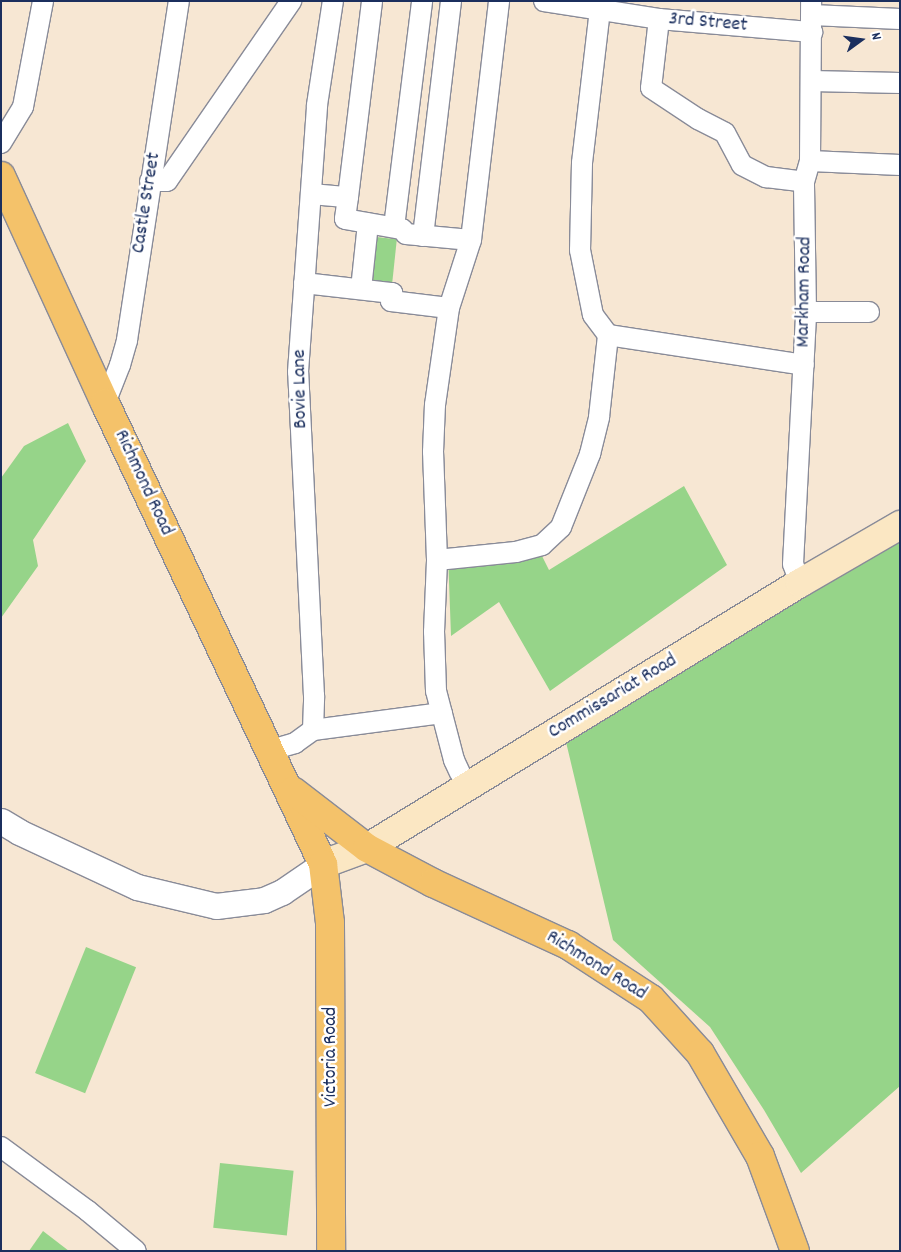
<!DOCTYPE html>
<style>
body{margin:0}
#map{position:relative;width:901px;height:1252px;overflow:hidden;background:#f7e7d3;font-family:Dekko,sans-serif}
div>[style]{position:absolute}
.green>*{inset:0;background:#96d489;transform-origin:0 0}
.roads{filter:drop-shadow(1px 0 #898b98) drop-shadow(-1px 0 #898b98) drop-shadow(0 1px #898b98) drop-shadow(0 -1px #898b98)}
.minor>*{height:20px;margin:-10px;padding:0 10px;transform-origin:10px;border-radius:10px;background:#fff}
.tertiary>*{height:25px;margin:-12.5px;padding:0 12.5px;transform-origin:12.5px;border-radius:12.5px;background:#fff}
.secondary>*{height:28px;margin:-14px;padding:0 14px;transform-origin:14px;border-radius:14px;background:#fbe7c3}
.primary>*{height:28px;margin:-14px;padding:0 14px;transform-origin:14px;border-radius:14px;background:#f4c26a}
span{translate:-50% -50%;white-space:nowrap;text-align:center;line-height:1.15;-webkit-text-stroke:5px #fff;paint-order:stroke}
.street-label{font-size:20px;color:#1b2f5e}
.frame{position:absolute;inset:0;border:2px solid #1b2f5e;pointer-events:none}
.north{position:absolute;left:836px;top:15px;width:50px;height:50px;-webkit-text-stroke:4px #fff;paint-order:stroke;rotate:76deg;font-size:14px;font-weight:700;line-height:20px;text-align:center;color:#1b2f5e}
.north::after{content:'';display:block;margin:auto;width:18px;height:22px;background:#1b2f5e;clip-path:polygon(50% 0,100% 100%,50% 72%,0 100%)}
</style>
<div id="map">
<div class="green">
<i style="left:367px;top:236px;width:30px;height:53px;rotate:6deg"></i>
<i style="clip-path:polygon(68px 423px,86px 461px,33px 540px,38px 566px,1px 618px,1px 478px,24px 446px)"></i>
<i style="clip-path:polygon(684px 486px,727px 565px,550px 691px,499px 602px,451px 636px,448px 554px,538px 548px,549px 570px)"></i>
<i style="clip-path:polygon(900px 539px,900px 1086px,801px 1173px,764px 1110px,710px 1027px,613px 940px,566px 742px)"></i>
<i style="left:86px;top:947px;width:54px;height:136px;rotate:22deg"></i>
<i style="left:220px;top:1163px;width:74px;height:65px;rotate:6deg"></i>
<i style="clip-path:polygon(43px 1231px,69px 1251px,29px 1251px)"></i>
</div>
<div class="roads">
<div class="minor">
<i style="left:544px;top:1px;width:116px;rotate:8.9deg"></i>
<i style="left:659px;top:19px;width:154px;rotate:4.9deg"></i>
<i style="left:601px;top:1px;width:163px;rotate:96.7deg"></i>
<i style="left:582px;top:163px;width:87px;rotate:91.3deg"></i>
<i style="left:580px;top:250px;width:66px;rotate:78.7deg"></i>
<i style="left:593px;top:315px;width:25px;rotate:53deg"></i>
<i style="left:812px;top:15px;width:88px;rotate:2.6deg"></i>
<i style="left:659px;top:19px;width:69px;rotate:96.6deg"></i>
<i style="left:651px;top:88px;width:56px;rotate:33.4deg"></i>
<i style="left:698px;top:119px;width:30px;rotate:27deg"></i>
<i style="left:725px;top:133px;width:36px;rotate:62deg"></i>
<i style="left:742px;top:165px;width:27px;rotate:27deg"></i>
<i style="left:766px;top:177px;width:38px;rotate:7deg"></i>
<i style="left:811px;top:81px;width:89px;rotate:1.3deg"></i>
<i style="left:1px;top:143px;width:42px;rotate:-58.6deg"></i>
<i style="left:23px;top:107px;width:108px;rotate:-79.3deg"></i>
<i style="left:810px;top:161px;width:90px;rotate:2.5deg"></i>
<i style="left:150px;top:181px;width:17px"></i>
<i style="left:167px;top:181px;width:219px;rotate:-55.4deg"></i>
<i style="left:311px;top:194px;width:37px;rotate:5deg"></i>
<i style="left:348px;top:197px;width:22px;rotate:98deg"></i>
<i style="left:345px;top:219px;width:58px;rotate:10deg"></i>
<i style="left:402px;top:229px;width:6px;rotate:51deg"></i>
<i style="left:406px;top:234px;width:65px;rotate:5.3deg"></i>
<i style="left:348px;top:197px;width:197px;rotate:-83deg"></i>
<i style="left:394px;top:227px;width:228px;rotate:-82.9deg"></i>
<i style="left:423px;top:236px;width:237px;rotate:-83.2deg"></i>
<i style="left:304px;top:283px;width:89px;rotate:6.5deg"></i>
<i style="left:392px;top:293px;width:8px;rotate:97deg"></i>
<i style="left:391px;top:301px;width:58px;rotate:6.9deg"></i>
<i style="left:361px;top:289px;width:66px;rotate:-83.9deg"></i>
<i style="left:806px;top:312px;width:63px"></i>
<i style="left:105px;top:403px;width:41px;rotate:-68.5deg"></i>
<i style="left:120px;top:365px;width:26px;rotate:-74deg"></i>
<i style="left:127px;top:340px;width:343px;rotate:-81.3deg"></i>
<i style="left:437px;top:560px;width:79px;rotate:-5.8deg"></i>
<i style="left:516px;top:552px;width:27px;rotate:-15deg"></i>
<i style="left:542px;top:545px;width:26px;rotate:-43deg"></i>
<i style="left:561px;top:527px;width:79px;rotate:-68.3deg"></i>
<i style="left:590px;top:454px;width:38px;rotate:-76deg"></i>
<i style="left:599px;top:417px;width:82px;rotate:-83.7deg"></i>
<i style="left:608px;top:335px;width:198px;rotate:8.7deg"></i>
<i style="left:800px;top:583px;width:20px;rotate:-110deg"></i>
<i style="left:793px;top:564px;width:252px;rotate:-87deg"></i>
<i style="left:806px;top:312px;width:130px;rotate:-90.9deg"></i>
<i style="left:804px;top:182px;width:22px;rotate:-74deg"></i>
<i style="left:810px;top:161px;width:160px;rotate:-89.6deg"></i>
<i style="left:313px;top:730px;width:130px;rotate:-7.5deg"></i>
<i style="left:271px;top:750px;width:25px;rotate:-16deg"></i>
<i style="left:295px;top:743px;width:22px;rotate:-36deg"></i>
<i style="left:313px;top:730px;width:34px;rotate:-88deg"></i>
<i style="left:314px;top:696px;width:324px;rotate:-92.8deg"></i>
<i style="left:298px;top:372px;width:268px;rotate:-85.9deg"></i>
<i style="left:317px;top:105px;width:105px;rotate:-81.3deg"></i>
<i style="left:460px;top:773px;width:14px;rotate:-115deg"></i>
<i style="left:454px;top:760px;width:71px;rotate:-104.6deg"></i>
<i style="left:436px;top:691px;width:59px;rotate:-91.9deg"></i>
<i style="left:434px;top:632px;width:72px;rotate:-87.6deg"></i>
<i style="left:437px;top:560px;width:108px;rotate:-92.1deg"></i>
<i style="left:433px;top:452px;width:47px;rotate:-87.6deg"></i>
<i style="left:435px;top:405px;width:98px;rotate:-81.8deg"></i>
<i style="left:449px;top:308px;width:71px;rotate:-72.1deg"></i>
<i style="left:471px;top:240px;width:241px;rotate:-83.3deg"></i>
<i style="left:1px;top:1147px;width:108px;rotate:36.3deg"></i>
<i style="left:88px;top:1211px;width:62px;rotate:39.8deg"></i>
</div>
<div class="tertiary">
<i style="left:1px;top:821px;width:21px;rotate:31deg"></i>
<i style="left:19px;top:832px;width:130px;rotate:25deg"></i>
<i style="left:137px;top:887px;width:81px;rotate:13.5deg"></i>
<i style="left:216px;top:906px;width:48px;rotate:-7.1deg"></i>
<i style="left:264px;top:900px;width:20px;rotate:-24deg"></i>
<i style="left:282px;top:892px;width:50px;rotate:-34.3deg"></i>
</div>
<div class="secondary">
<i style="left:323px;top:864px;width:47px;rotate:-20deg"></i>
<i style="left:367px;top:848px;width:508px;rotate:-31.47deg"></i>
<i style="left:800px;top:583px;width:116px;rotate:-30.1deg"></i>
</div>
<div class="primary">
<i style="left:1px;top:176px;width:250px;rotate:65.4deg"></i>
<i style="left:105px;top:403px;width:510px;rotate:64.69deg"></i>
<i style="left:323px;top:864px;width:59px;rotate:83.2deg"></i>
<i style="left:330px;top:923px;width:328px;rotate:89.8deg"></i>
<i style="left:293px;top:791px;width:93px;rotate:37.6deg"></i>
<i style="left:367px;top:848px;width:75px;rotate:27.9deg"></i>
<i style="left:433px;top:883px;width:149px;rotate:24.7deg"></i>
<i style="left:568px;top:945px;width:99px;rotate:33deg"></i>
<i style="left:651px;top:999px;width:73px;rotate:47.8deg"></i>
<i style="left:700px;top:1053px;width:119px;rotate:59.8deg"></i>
<i style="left:760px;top:1156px;width:101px;rotate:69.8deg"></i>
</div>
</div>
<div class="street-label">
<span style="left:708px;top:23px;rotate:5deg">3rd Street</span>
<span style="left:147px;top:203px;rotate:-81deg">Castle Street</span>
<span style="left:805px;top:292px;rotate:-89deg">Markham Road</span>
<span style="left:301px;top:389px;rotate:-91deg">Bovie Lane</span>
<span style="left:143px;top:483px;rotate:65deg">Richmond Road</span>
<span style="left:613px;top:697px;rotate:-31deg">Commissariat Road</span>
<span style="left:596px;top:966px;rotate:32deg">Richmond Road</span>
<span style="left:331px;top:1057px;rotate:-90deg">Victoria Road</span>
</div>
<div class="frame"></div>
<div class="north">N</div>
</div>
